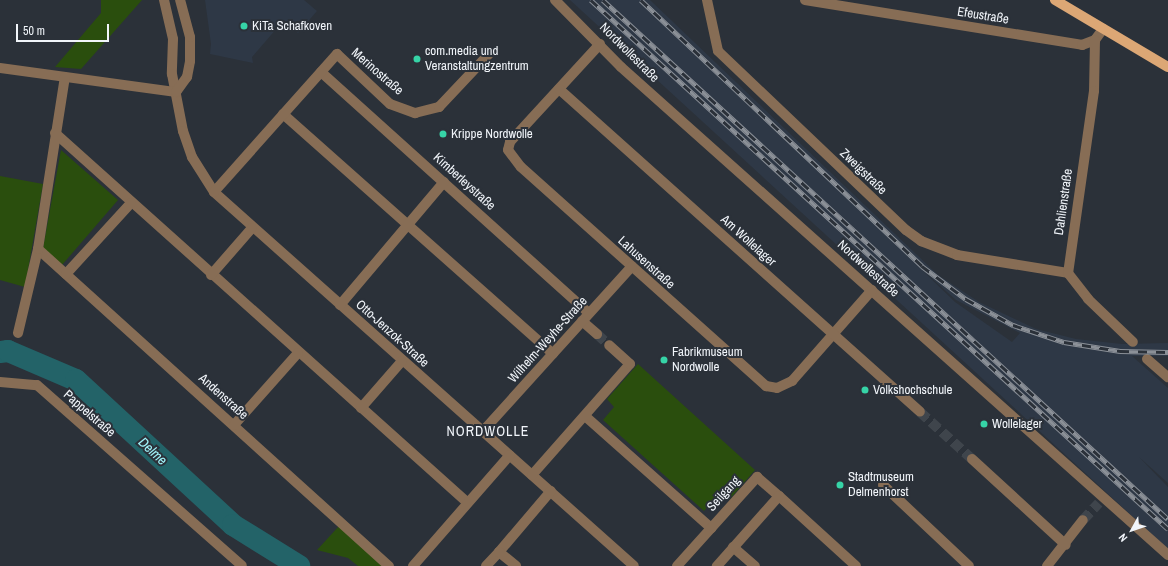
<!DOCTYPE html>
<meta charset="utf-8">
<style>
body{margin:0}
#map{position:relative;width:1168px;height:566px;overflow:hidden;background:#2b3139;font-family:"Archivo Narrow",sans-serif}
div>[style]{position:absolute}
.built>*{inset:0;background:#2e3846}
.green>*{inset:0;background:#2a4e0d}
.river>*{height:22px;margin:-11px;padding:0 11px;transform-origin:11px;border-radius:11px;background:#236368}
.minor-tunnel>*{height:10px;margin-top:-5px;transform-origin:0;background:repeating-linear-gradient(90deg,#3f454c 0 10px,transparent 0 15px)}
.minor>*{height:10px;margin:-5px;padding:0 5px;transform-origin:5px;border-radius:5px;background:#876d55}
.major>*{height:10px;margin:-5px;padding:0 5px;transform-origin:5px;border-radius:5px;background:#dca775}
.rail>*{height:4.5px;margin-top:-2.25px;transform-origin:0;background:repeating-linear-gradient(90deg,#2b3139 0 9px,#8b9097 0 18px);box-sizing:border-box;border-block:1px solid #8b9097}
.dots>*{width:11px;height:11px;translate:-50% -50%;box-sizing:border-box;border:2px solid #2b3139;border-radius:50%}
span{translate:-50% -50%;white-space:nowrap;text-align:center;line-height:1.15;-webkit-text-stroke:4px #2b3139;paint-order:stroke}
.street-label{font-size:13px;color:#f1f5fa}
.poi-label{font-size:13px;color:#f1f5fa}
.left{translate:0 -50%;text-align:left}
.neighbourhood-label{font-size:14px;color:#f1f5fa;letter-spacing:1px}
.water-label{font-size:14px;color:#a0f4fa;font-style:italic}
.north{position:absolute;left:1112px;top:510px;width:40px;height:40px;-webkit-text-stroke:3px #2b3139;paint-order:stroke;rotate:230deg;font-size:11px;font-weight:700;line-height:16px;text-align:center;color:#f1f5fa}
.north::after{content:'';display:block;margin:auto;width:14px;height:18px;background:#f1f5fa;clip-path:polygon(50% 0,100% 100%,50% 72%,0 100%)}
.scale{position:absolute;left:16px;top:24px;width:93px;height:18px;box-sizing:border-box;border:2px solid #f1f5fa;border-top:0;padding-left:5px;font-size:12px;line-height:14px;white-space:nowrap;color:#f1f5fa;-webkit-text-stroke:3px #2b3139;paint-order:stroke}
</style>
<div id="map">
<div class="built">
<i style="clip-path:polygon(205px 0,304px 0,317px 11px,298px 33px,284px 20px,252px 57px,253px 63px,210px 54px,211px 44px)"></i>
<i style="clip-path:polygon(evenodd,570px 0,650px 0,938px 275px,979px 302px,1036px 329px,1076px 339px,1122px 344px,1168px 343px,1168px 356px,1132px 356px,1168px 388px,1168px 483px,1139px 457px,1168px 487px,1168px 549px,570px 0,918px 266px,956px 300px,1020px 333px,1012px 342px,955px 302px,918px 266px)"></i>
</div>
<div class="green">
<i style="clip-path:polygon(101px 0,142px 0,81px 69px,55px 67px,101px 13px)"></i>
<i style="clip-path:polygon(61px 150px,118px 200px,62px 265px,43px 248px)"></i>
<i style="clip-path:polygon(0 176px,43px 184px,25px 287px,0 280px)"></i>
<i style="clip-path:polygon(638px 364px,755px 470px,729px 500px,720px 493px,704px 511px,603px 420px,614px 407px,607px 399px)"></i>
<i style="clip-path:polygon(339px 526px,383px 566px,358px 566px,348px 558px,317px 550px)"></i>
</div>
<div class="river">
<i style="left:0;top:352px;width:8px;rotate:-7deg"></i>
<i style="left:8px;top:351px;width:74px;rotate:23.1deg"></i>
<i style="left:76px;top:380px;width:214px;rotate:42.7deg"></i>
<i style="left:233px;top:525px;width:78px;rotate:31.8deg"></i>
</div>
<div class="minor-tunnel">
<i style="left:597px;top:334px;width:16px;rotate:43deg"></i>
<i style="left:920px;top:412px;width:70px;rotate:42.1deg"></i>
<i style="left:1083px;top:520px;width:23px;rotate:-47deg"></i>
</div>
<div class="minor">
<i style="left:164px;top:0;width:40px;rotate:77deg"></i>
<i style="left:173px;top:39px;width:35px;rotate:92deg"></i>
<i style="left:172px;top:74px;width:58px;rotate:79.1deg"></i>
<i style="left:183px;top:131px;width:28px;rotate:71deg"></i>
<i style="left:192px;top:157px;width:41px;rotate:57.8deg"></i>
<i style="left:214px;top:192px;width:562px;rotate:41.68deg"></i>
<i style="left:555px;top:0;width:94px;rotate:45.4deg"></i>
<i style="left:621px;top:67px;width:733px;rotate:41.74deg"></i>
<i style="left:707px;top:0;width:52px;rotate:77.8deg"></i>
<i style="left:718px;top:51px;width:260px;rotate:43.6deg"></i>
<i style="left:906px;top:230px;width:19px;rotate:36deg"></i>
<i style="left:921px;top:241px;width:39px;rotate:21deg"></i>
<i style="left:957px;top:255px;width:112px;rotate:9.2deg"></i>
<i style="left:805px;top:0;width:281px;rotate:9.2deg"></i>
<i style="left:1082px;top:45px;width:14px;rotate:-21deg"></i>
<i style="left:1095px;top:40px;width:14px;rotate:-54deg"></i>
<i style="left:1095px;top:40px;width:51px;rotate:91.1deg"></i>
<i style="left:1094px;top:91px;width:184px;rotate:98.1deg"></i>
<i style="left:1068px;top:273px;width:33px;rotate:52deg"></i>
<i style="left:1088px;top:299px;width:62px;rotate:43.7deg"></i>
<i style="left:600px;top:44px;width:133px;rotate:132.6deg"></i>
<i style="left:510px;top:142px;width:8px;rotate:104deg"></i>
<i style="left:508px;top:150px;width:21px;rotate:53deg"></i>
<i style="left:521px;top:167px;width:329px;rotate:41.8deg"></i>
<i style="left:766px;top:386px;width:11px;rotate:10deg"></i>
<i style="left:777px;top:388px;width:17px;rotate:-25deg"></i>
<i style="left:792px;top:381px;width:121px;rotate:-48.7deg"></i>
<i style="left:0;top:68px;width:178px;rotate:7.8deg"></i>
<i style="left:321px;top:72px;width:360px;rotate:42deg"></i>
<i style="left:559px;top:89px;width:484px;rotate:41.8deg"></i>
<i style="left:176px;top:92px;width:19px;rotate:-54deg"></i>
<i style="left:187px;top:77px;width:16px;rotate:-79deg"></i>
<i style="left:190px;top:61px;width:24px;rotate:-90deg"></i>
<i style="left:190px;top:37px;width:38px;rotate:-105deg"></i>
<i style="left:283px;top:114px;width:361px;rotate:41.6deg"></i>
<i style="left:55px;top:133px;width:554px;rotate:41.86deg"></i>
<i style="left:214px;top:192px;width:185px;rotate:-48.3deg"></i>
<i style="left:337px;top:54px;width:73px;rotate:43.3deg"></i>
<i style="left:390px;top:104px;width:27px;rotate:20deg"></i>
<i style="left:415px;top:113px;width:25px;rotate:-14deg"></i>
<i style="left:439px;top:107px;width:73px;rotate:-46.7deg"></i>
<i style="left:38px;top:249px;width:473px;rotate:42.1deg"></i>
<i style="left:66px;top:274px;width:96px;rotate:-47.5deg"></i>
<i style="left:211px;top:275px;width:62px;rotate:-48.9deg"></i>
<i style="left:340px;top:305px;width:161px;rotate:-49.8deg"></i>
<i style="left:582px;top:321px;width:20px;rotate:41deg"></i>
<i style="left:18px;top:333px;width:86px;rotate:-76.6deg"></i>
<i style="left:38px;top:249px;width:174px;rotate:-81.1deg"></i>
<i style="left:1147px;top:359px;width:28px;rotate:41deg"></i>
<i style="left:0;top:382px;width:37px;rotate:5deg"></i>
<i style="left:37px;top:385px;width:273px;rotate:41.4deg"></i>
<i style="left:361px;top:408px;width:62px;rotate:-48.9deg"></i>
<i style="left:585px;top:416px;width:169px;rotate:41.6deg"></i>
<i style="left:234px;top:425px;width:96px;rotate:-48.4deg"></i>
<i style="left:483px;top:431px;width:222px;rotate:-47.9deg"></i>
<i style="left:972px;top:459px;width:127px;rotate:42.5deg"></i>
<i style="left:532px;top:475px;width:148px;rotate:-48.6deg"></i>
<i style="left:630px;top:364px;width:28px;rotate:-138deg"></i>
<i style="left:883px;top:485px;width:118px;rotate:43.3deg"></i>
<i style="left:779px;top:496px;width:104px;rotate:42.3deg"></i>
<i style="left:733px;top:547px;width:29px;rotate:41deg"></i>
<i style="left:499px;top:552px;width:80px;rotate:-49.6deg"></i>
<i style="left:413px;top:566px;width:147px;rotate:-48.9deg"></i>
<i style="left:486px;top:566px;width:19px;rotate:-47deg"></i>
<i style="left:499px;top:552px;width:22px;rotate:39deg"></i>
<i style="left:677px;top:566px;width:120px;rotate:-48deg"></i>
<i style="left:757px;top:477px;width:29px;rotate:41deg"></i>
<i style="left:779px;top:496px;width:94px;rotate:131.5deg"></i>
<i style="left:1047px;top:566px;width:58px;rotate:-52deg"></i>
</div>
<div class="major">
<i style="left:1055px;top:0;width:131px;rotate:30.7deg"></i>
</div>
<div class="rail">
<i style="left:591px;top:0;width:783px;rotate:42.51deg"></i>
<i style="left:603px;top:0;width:767px;rotate:42.57deg"></i>
<i style="left:641px;top:0;width:387px;rotate:43.4deg"></i>
<i style="left:922px;top:266px;width:55px;rotate:36.9deg"></i>
<i style="left:966px;top:299px;width:54px;rotate:29deg"></i>
<i style="left:1013px;top:325px;width:54px;rotate:18.4deg"></i>
<i style="left:1064px;top:342px;width:57px;rotate:9.1deg"></i>
<i style="left:1120px;top:351px;width:48px;rotate:1.2deg"></i>
</div>
<div class="dots">
<i style="left:244px;top:26px;background:#36d4a7"></i>
<i style="left:417px;top:59px;background:#36d4a7"></i>
<i style="left:443px;top:134px;background:#36d4a7"></i>
<i style="left:664px;top:360px;background:#36d4a7"></i>
<i style="left:865px;top:390px;background:#36d4a7"></i>
<i style="left:984px;top:424px;background:#36d4a7"></i>
<i style="left:840px;top:485px;background:#36d4a7"></i>
</div>
<div class="street-label">
<span style="left:983px;top:16px;rotate:9deg">Efeustraße</span>
<span style="left:629px;top:53px;rotate:45deg">Nordwollestraße</span>
<span style="left:377px;top:72px;rotate:41deg">Merinostraße</span>
<span style="left:863px;top:172px;rotate:44deg">Zweigstraße</span>
<span style="left:464px;top:182px;rotate:42deg">Kimberleystraße</span>
<span style="left:1064px;top:202px;rotate:-82deg">Dahlienstraße</span>
<span style="left:748px;top:241px;rotate:42deg">Am Wollelager</span>
<span style="left:646px;top:263px;rotate:42deg">Lahusenstraße</span>
<span style="left:868px;top:269px;rotate:42deg">Nordwollestraße</span>
<span style="left:392px;top:334px;rotate:42deg">Otto-Jenzok-Straße</span>
<span style="left:548px;top:340px;rotate:-48deg">Wilhelm-Weyhe-Straße</span>
<span style="left:223px;top:397px;rotate:42deg">Andenstraße</span>
<span style="left:89px;top:414px;rotate:41deg">Pappelstraße</span>
<span style="left:724px;top:494px;rotate:-48deg">Seilgang</span>
</div>
<div class="poi-label">
<span class="left" style="left:252px;top:26px">KiTa Schafkoven</span>
<span class="left" style="left:425px;top:59px">com.media und<br>Veranstaltungzentrum</span>
<span class="left" style="left:451px;top:134px">Krippe Nordwolle</span>
<span class="left" style="left:672px;top:360px">Fabrikmuseum<br>Nordwolle</span>
<span class="left" style="left:873px;top:390px">Volkshochschule</span>
<span class="left" style="left:992px;top:424px">Wollelager</span>
<span class="left" style="left:848px;top:485px">Stadtmuseum<br>Delmenhorst</span>
</div>
<div class="neighbourhood-label">
<span style="left:488px;top:431px">NORDWOLLE</span>
</div>
<div class="water-label">
<span style="left:153px;top:451px;rotate:43deg">Delme</span>
</div>
<div class="north">N</div>
<div class="scale">50 m</div>
</div>
